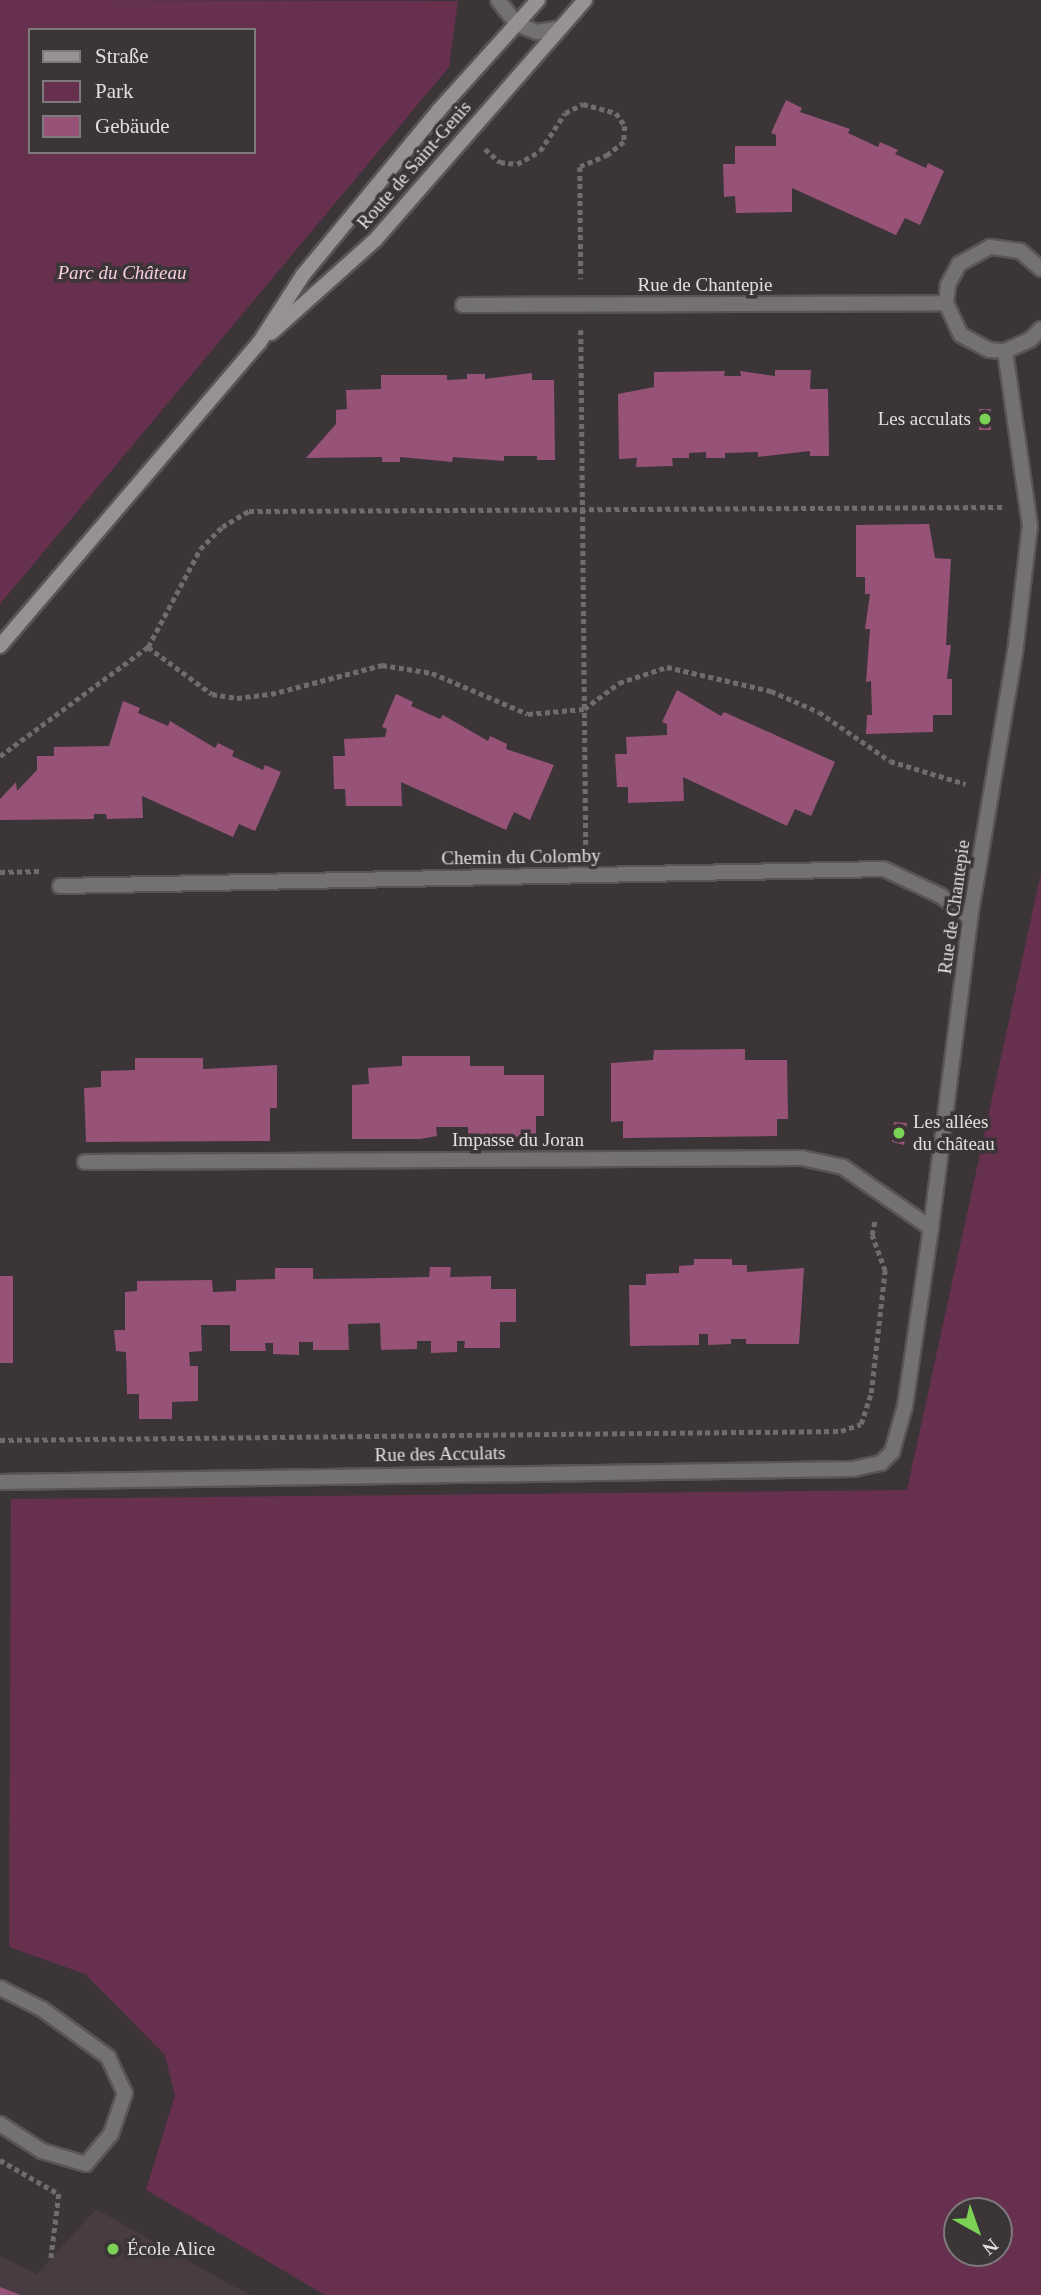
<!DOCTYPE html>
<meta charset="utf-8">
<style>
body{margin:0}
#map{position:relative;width:1041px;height:2295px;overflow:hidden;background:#3b3537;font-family:"Times New Roman",serif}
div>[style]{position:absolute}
.built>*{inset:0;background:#483b41}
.green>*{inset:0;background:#67304e}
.building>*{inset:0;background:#975377;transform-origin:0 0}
.path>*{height:4.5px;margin-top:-2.25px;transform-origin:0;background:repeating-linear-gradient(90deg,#706b6c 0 5px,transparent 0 8.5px)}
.roads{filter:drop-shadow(2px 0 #595455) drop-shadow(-2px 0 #595455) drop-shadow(0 2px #595455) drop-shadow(0 -2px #595455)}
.service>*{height:14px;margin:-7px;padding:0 7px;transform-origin:7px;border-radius:7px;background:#747172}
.minor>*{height:14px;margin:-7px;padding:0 7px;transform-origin:7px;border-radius:7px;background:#747172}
.secondary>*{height:14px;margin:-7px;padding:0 7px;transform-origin:7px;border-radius:7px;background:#969193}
.dots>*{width:19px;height:19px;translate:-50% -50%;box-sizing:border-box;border:4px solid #3b3537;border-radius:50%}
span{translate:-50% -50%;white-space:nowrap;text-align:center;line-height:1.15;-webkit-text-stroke:7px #3b3537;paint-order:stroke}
.street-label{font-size:19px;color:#e3dfe0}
.park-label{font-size:19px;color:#f7cee2;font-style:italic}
.poi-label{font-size:19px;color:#e3dfe0}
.right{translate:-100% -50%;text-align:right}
.left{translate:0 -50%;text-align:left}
.legend{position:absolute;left:28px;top:28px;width:228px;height:126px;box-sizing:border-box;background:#3b3537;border:2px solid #7e797b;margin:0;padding:9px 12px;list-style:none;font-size:21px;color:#e3dfe0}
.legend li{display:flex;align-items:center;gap:14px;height:35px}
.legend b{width:35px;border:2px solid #7e797b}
.north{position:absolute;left:943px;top:2197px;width:70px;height:70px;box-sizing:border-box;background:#3b3537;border:2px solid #7e797b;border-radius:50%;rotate:140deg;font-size:19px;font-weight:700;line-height:28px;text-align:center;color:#e3dfe0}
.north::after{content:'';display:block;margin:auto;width:24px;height:32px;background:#7ad156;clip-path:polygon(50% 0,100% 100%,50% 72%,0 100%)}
</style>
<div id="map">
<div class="built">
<i style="clip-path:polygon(96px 2209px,233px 2286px,252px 2295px,0 2295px,0 2256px,37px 2274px)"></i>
</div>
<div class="green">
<i style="clip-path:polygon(evenodd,0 0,458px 1px,449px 67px,0 604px,0 0,30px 30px,254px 30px,254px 152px,30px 152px,30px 30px)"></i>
<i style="clip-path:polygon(evenodd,1041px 873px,1041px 2295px,325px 2295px,146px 2190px,175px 2095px,165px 2055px,85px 1974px,9px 1947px,11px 1499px,907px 1490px,1041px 873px,957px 2211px,999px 2211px,999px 2253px,957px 2253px,957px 2211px)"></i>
</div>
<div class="building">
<i style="clip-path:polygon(786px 100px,802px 108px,800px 112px,850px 129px,848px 133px,878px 147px,880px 142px,898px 150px,895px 154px,926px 168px,928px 163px,944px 171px,920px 225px,905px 218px,896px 235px,792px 188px,792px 212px,736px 213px,735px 196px,724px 197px,723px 164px,735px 164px,735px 146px,776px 146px,776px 135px,771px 133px)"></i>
<i style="clip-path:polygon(775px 370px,811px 370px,810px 389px,828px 389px,829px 456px,810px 456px,810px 451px,758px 457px,758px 452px,725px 453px,725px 458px,706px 458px,706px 452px,689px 453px,689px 458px,672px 458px,673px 466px,636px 467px,637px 458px,619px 459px,618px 394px,654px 387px,654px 372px,725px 371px,724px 376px,741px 376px,740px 371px,775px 376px)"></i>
<i style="clip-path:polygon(532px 373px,532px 380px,554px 380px,555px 460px,537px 460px,537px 456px,504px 456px,504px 461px,453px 457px,452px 462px,400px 457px,400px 462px,382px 462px,382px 457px,306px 458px,336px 424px,336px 410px,347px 409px,346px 390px,381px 389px,381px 375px,447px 375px,447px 380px,467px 379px,467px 374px,485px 374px,485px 379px)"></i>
<i style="left:979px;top:409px;width:12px;height:21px"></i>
<i style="clip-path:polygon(929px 524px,935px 558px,951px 559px,946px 645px,951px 645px,947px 679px,952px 679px,952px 715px,933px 715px,933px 732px,866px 734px,867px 715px,872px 715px,871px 681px,866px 682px,870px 629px,865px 629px,870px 594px,865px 594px,865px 577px,856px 577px,856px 525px)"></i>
<i style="clip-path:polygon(677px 690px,721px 716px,724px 712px,835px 762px,811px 816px,795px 809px,787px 826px,683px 777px,684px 801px,628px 803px,628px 787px,617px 787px,615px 754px,627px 754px,626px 737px,667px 735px,667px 724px,662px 722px)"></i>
<i style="clip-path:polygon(396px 694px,413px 702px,411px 706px,440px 719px,443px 715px,488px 741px,490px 736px,507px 744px,506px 749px,554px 765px,530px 820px,514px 812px,506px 830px,401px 782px,402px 806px,346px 806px,345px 789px,334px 789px,333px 756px,345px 756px,344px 739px,385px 737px,387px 729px,382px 727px)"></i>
<i style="clip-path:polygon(123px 701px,140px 708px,138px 713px,168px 726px,170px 721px,215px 748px,218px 743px,234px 751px,232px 756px,263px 770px,265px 765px,281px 772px,255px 831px,239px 824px,233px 837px,142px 796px,143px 818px,107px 819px,106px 814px,94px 814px,94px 819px,0 820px,0 799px,16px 782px,17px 791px,37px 770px,37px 756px,54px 756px,54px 747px,109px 746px)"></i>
<i style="clip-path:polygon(745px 1049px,745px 1060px,787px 1060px,788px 1119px,777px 1119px,777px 1136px,623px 1138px,623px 1121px,611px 1122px,611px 1063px,653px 1060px,654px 1050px)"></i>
<i style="clip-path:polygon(402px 1056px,470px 1056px,470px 1066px,504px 1066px,504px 1075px,544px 1075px,544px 1116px,536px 1116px,536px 1138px,484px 1138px,468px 1136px,468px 1127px,436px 1127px,437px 1136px,420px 1139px,352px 1139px,352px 1085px,369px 1084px,368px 1068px,402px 1066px)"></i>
<i style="clip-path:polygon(135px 1058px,203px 1058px,203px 1069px,277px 1065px,277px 1108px,270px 1108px,270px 1141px,86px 1142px,84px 1088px,101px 1087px,101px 1071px,135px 1070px)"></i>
<i style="clip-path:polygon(894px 1122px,907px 1123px,904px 1145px,892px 1142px)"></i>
<i style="clip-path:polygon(694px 1259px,732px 1259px,732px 1265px,747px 1265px,747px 1272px,804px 1268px,799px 1344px,746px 1344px,746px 1339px,731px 1339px,731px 1344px,708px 1345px,708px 1334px,699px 1334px,699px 1345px,630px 1346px,629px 1285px,646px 1285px,646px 1274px,679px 1273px,679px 1266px,694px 1265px)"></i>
<i style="clip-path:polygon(430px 1267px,451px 1267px,450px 1277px,491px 1276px,491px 1289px,516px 1289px,516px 1322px,500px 1322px,500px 1348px,464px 1348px,465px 1341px,457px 1341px,457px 1352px,431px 1353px,431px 1341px,417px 1341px,417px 1349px,381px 1350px,380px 1323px,348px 1324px,349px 1350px,313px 1350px,313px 1342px,299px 1342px,299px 1355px,273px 1354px,273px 1343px,265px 1343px,266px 1351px,230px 1351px,230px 1325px,201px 1325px,202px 1351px,189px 1352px,190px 1366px,198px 1366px,198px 1401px,172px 1402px,172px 1419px,139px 1419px,139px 1394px,127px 1394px,126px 1352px,116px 1351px,114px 1330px,125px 1330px,125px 1292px,137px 1291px,137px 1281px,212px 1280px,213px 1292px,236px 1291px,236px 1280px,275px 1279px,275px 1268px,313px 1268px,313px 1279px,387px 1278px,429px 1277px)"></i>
<i style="left:0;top:1276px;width:13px;height:87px"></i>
<i style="clip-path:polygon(0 2287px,21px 2295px,0 2295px)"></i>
</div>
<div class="path">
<i style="left:485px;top:149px;width:20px;rotate:41deg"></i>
<i style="left:500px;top:162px;width:17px;rotate:7deg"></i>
<i style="left:517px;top:164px;width:26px;rotate:-29deg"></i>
<i style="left:540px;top:151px;width:45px;rotate:-56.7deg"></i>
<i style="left:565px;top:113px;width:20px;rotate:-27deg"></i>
<i style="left:583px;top:104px;width:34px;rotate:15deg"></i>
<i style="left:616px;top:113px;width:16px;rotate:55deg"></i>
<i style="left:625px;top:126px;width:16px;rotate:94deg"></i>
<i style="left:624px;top:142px;width:21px;rotate:141deg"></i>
<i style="left:608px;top:155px;width:30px;rotate:157deg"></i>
<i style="left:580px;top:167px;width:112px;rotate:89.5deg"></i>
<i style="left:581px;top:330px;width:519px;rotate:89.45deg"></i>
<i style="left:148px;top:647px;width:79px;rotate:36.3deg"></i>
<i style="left:212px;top:694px;width:25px;rotate:9deg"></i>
<i style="left:237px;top:698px;width:34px;rotate:-7deg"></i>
<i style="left:271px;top:694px;width:115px;rotate:-14.6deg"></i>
<i style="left:382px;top:665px;width:51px;rotate:9.1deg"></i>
<i style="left:432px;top:673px;width:104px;rotate:23.1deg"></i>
<i style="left:528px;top:714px;width:56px;rotate:-5.1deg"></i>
<i style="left:584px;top:709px;width:44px;rotate:-36.6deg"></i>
<i style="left:619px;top:683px;width:51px;rotate:-18.4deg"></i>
<i style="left:667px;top:667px;width:107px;rotate:13deg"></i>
<i style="left:771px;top:691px;width:52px;rotate:23.6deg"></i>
<i style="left:819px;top:712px;width:86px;rotate:34.6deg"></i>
<i style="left:890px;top:761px;width:79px;rotate:16.8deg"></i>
<i style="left:0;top:756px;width:184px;rotate:-36.4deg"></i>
<i style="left:148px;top:647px;width:111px;rotate:-62deg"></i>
<i style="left:200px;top:549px;width:31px;rotate:-45deg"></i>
<i style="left:222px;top:527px;width:31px;rotate:-31deg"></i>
<i style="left:249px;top:511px;width:753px;rotate:-0.3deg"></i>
<i style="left:0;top:872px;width:41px;rotate:-1.4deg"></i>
<i style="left:0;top:1440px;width:841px;rotate:-0.61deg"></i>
<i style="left:841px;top:1431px;width:21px;rotate:-19deg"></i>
<i style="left:861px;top:1424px;width:33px;rotate:-72deg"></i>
<i style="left:871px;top:1393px;width:123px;rotate:-83.5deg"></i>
<i style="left:885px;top:1271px;width:38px;rotate:-110deg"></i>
<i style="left:872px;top:1235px;width:16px;rotate:-79deg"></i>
<i style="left:0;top:2160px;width:68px;rotate:30deg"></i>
<i style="left:59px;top:2194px;width:65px;rotate:97deg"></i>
</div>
<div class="roads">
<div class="service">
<i style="left:0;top:1988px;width:47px;rotate:26.6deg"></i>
<i style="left:42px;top:2009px;width:82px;rotate:36deg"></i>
<i style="left:108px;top:2057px;width:40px;rotate:65deg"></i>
<i style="left:125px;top:2093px;width:43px;rotate:108.9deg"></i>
<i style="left:111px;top:2134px;width:39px;rotate:130deg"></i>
<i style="left:86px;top:2164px;width:46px;rotate:-163.5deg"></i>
<i style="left:42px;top:2151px;width:50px;rotate:-147.3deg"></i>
</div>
<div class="minor">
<i style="left:498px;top:0;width:31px;rotate:52deg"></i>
<i style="left:517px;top:24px;width:22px;rotate:22deg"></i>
<i style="left:537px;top:32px;width:24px;rotate:-9deg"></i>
<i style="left:1041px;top:269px;width:28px;rotate:-139deg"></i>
<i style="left:1020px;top:251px;width:30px;rotate:-172deg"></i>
<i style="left:990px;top:247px;width:35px;rotate:151deg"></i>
<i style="left:959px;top:264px;width:24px;rotate:118deg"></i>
<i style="left:948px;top:285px;width:18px;rotate:96deg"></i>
<i style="left:946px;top:303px;width:35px;rotate:65deg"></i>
<i style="left:961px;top:335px;width:32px;rotate:28deg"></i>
<i style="left:989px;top:350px;width:16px;rotate:4deg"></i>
<i style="left:1005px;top:351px;width:27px;rotate:-24deg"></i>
<i style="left:1030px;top:340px;width:16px;rotate:-45deg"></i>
<i style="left:463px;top:305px;width:483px;rotate:-0.2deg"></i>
<i style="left:60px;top:886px;width:824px;rotate:-1.18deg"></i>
<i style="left:884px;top:869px;width:63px;rotate:25.3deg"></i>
<i style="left:941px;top:896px;width:36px;rotate:37deg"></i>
<i style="left:85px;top:1162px;width:717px;rotate:-0.32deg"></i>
<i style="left:802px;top:1158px;width:42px;rotate:12.4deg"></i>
<i style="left:843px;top:1167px;width:107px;rotate:34.7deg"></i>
<i style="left:0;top:1482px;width:853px;rotate:-0.87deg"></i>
<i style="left:853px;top:1469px;width:29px;rotate:-12deg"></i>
<i style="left:881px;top:1463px;width:16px;rotate:-45deg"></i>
<i style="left:892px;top:1452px;width:48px;rotate:-74.2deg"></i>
<i style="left:905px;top:1406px;width:180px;rotate:-81.7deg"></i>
<i style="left:931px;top:1228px;width:312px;rotate:-82.8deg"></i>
<i style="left:970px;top:918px;width:269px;rotate:-80.4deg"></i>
<i style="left:1015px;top:653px;width:128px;rotate:-83.3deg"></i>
<i style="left:1030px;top:526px;width:177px;rotate:-98.1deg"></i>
</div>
<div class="secondary">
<i style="left:271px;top:333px;width:140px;rotate:-41.8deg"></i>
<i style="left:375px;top:240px;width:319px;rotate:-48.8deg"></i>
<i style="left:0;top:646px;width:399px;rotate:-49.5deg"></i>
<i style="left:259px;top:343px;width:81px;rotate:-57.1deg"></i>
<i style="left:303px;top:275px;width:214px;rotate:-50.5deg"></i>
<i style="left:439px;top:110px;width:148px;rotate:-48deg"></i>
</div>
</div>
<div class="dots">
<i style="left:985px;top:419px;background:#7ad156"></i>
<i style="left:899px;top:1133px;background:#7ad156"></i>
<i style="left:113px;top:2249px;background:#7ad156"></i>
</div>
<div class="street-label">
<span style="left:414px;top:165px;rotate:-49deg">Route de Saint-Genis</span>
<span style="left:705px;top:285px">Rue de Chantepie</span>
<span style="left:521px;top:857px;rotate:-1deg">Chemin du Colomby</span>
<span style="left:954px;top:907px;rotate:-82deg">Rue de Chantepie</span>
<span style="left:518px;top:1140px">Impasse du Joran</span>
<span style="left:440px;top:1454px;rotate:-1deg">Rue des Acculats</span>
</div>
<div class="park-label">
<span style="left:122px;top:273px">Parc du Château</span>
</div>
<div class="poi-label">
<span class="right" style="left:971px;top:419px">Les acculats</span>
<span class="left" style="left:913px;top:1133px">Les allées<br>du château</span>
<span class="left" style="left:127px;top:2249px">École Alice</span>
</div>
<ul class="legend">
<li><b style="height:9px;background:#969193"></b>Straße</li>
<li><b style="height:19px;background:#67304e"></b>Park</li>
<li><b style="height:19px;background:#975377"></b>Gebäude</li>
</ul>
<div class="north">N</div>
</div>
